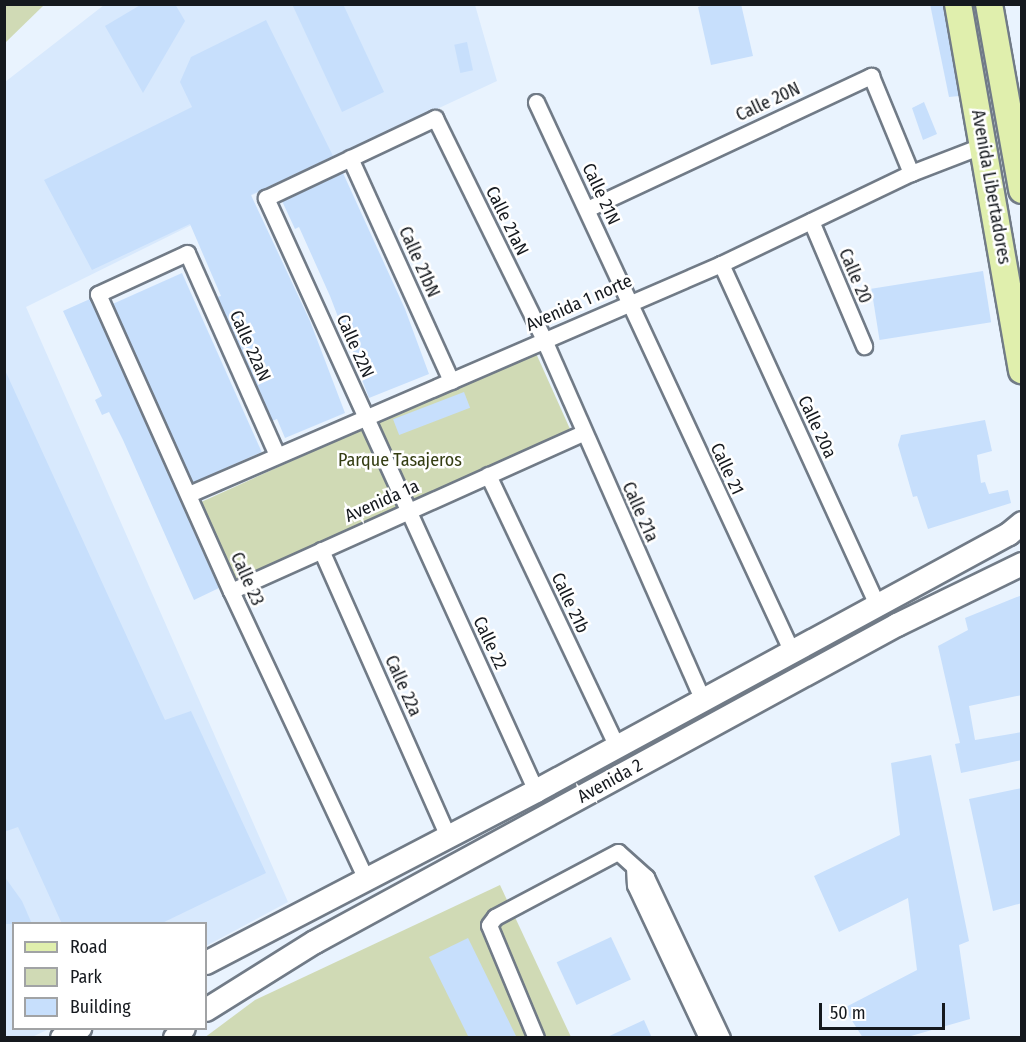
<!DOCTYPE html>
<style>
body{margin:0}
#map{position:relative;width:1026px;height:1042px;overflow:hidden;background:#e9f3fe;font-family:"Fira Sans Condensed",sans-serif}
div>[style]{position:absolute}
.built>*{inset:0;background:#d8e9fd}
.green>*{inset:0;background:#d0dab5}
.building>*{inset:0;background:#c7dffc;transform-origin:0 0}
.roads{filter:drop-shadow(2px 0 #717b87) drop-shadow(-2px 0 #717b87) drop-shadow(0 2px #717b87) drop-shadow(0 -2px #717b87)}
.street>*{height:15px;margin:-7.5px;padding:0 7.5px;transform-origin:7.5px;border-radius:7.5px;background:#fff}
.secondary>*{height:22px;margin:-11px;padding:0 11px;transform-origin:11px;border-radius:11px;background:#fff}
.primary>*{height:26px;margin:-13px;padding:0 13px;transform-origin:13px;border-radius:13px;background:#e0efad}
span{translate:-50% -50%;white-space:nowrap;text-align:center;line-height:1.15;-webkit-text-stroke:5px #fff;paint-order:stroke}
.street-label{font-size:18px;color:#15191e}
.park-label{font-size:18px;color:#343d12}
.frame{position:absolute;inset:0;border:6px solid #15191e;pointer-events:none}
.legend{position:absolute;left:12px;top:922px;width:195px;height:108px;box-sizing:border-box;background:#fff;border:2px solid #a1a3a5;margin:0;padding:8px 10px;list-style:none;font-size:18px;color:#15191e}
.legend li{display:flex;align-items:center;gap:12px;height:30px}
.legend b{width:30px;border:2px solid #a1a3a5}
.scale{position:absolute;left:819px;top:1003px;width:126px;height:27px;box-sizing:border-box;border:3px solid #15191e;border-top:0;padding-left:8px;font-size:18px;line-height:21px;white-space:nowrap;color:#15191e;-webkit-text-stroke:4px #fff;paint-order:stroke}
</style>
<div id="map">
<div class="built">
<i style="clip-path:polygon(104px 5px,475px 5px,497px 81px,248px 197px,26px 307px,288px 902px,206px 946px,206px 924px,14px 924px,14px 1028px,49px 1029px,32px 1037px,5px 1038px,5px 82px)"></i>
</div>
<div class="green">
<i style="clip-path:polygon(5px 4px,44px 4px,44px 5px,5px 43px)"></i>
<i style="clip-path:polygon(535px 351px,570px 429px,567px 435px,234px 581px,199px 503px)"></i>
<i style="clip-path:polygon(500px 885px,571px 1037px,204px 1038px,255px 1000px)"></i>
</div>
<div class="building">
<i style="clip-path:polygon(142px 4px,175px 4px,185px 21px,143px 93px,105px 26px)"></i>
<i style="clip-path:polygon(292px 4px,343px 4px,384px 92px,342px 112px)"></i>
<i style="clip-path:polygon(708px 4px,741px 4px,753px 56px,711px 65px,698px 7px)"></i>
<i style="clip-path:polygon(930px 4px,943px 4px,959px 96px,949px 97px)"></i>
<i style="clip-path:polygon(266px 20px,333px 156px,251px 195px,310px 321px,345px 413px,285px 438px,277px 419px,272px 421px,217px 297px,221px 296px,190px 224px,92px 270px,44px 180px,192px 107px,180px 82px,191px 57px)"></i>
<i style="left:467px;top:42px;width:29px;height:13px;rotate:78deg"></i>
<i style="clip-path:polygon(924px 102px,937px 134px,923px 140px,912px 108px)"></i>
<i style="clip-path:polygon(343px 173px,405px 309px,429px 374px,369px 398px,330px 296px,299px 227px,295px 229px,282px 201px)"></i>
<i style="left:983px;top:271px;width:52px;height:113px;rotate:81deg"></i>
<i style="left:182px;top:273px;width:196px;height:76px;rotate:66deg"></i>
<i style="clip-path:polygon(90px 299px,219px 588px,194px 600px,123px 440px,109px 412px,102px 415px,95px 400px,102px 396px,63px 311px)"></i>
<i style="clip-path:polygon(4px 368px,165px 720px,191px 711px,266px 873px,160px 924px,62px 924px,18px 827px,4px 832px)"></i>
<i style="left:464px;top:392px;width:17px;height:76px;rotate:69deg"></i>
<i style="clip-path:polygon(985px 420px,992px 451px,977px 455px,981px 483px,985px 482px,989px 494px,1008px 490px,1011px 503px,928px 529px,917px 496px,913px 497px,898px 445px,901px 435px)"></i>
<i style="clip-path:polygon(1022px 595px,1022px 695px,969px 706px,975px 740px,1022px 732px,1022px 760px,961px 773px,955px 744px,960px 743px,938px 646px,968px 630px,965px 618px)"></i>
<i style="clip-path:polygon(931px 755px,969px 941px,959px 945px,970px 1019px,904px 1038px,863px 1038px,844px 1008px,917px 970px,908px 898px,839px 932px,814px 876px,900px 835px,891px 763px)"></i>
<i style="clip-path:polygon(1022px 788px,1022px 903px,993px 911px,969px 799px)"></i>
<i style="clip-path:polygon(4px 876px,22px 901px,32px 924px,4px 924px)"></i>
<i style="left:611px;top:937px;width:47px;height:60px;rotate:65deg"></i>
<i style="clip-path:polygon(468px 938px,517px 1038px,469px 1038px,429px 957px)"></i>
<i style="clip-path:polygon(644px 1020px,652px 1038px,605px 1038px)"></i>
</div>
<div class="roads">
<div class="street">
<i style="left:536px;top:102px;width:607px;rotate:65.04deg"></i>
<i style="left:350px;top:158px;width:245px;rotate:65.6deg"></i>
<i style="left:587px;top:209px;width:314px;rotate:-25.1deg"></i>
<i style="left:871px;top:76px;width:105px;rotate:67.6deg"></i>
<i style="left:811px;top:221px;width:136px;rotate:67deg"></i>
<i style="left:721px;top:264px;width:375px;rotate:65.4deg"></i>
<i style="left:277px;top:455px;width:221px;rotate:-114deg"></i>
<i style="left:187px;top:253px;width:98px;rotate:155.3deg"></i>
<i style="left:98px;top:294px;width:325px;rotate:65.9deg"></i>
<i style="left:231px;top:591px;width:316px;rotate:64.9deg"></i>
<i style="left:488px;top:475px;width:301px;rotate:64.6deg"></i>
<i style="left:189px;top:494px;width:580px;rotate:-23.38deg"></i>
<i style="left:721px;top:264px;width:211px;rotate:-25.6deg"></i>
<i style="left:911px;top:173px;width:78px;rotate:-21deg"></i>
<i style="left:321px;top:550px;width:314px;rotate:66.1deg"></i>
<i style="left:231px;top:591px;width:386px;rotate:-24.2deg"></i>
<i style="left:536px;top:791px;width:652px;rotate:-114.48deg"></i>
<i style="left:266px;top:198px;width:187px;rotate:-25.3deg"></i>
<i style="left:435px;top:118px;width:247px;rotate:63.8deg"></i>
<i style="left:544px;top:340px;width:392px;rotate:66.2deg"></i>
<i style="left:634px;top:867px;width:18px;rotate:87deg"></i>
<i style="left:635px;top:885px;width:169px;rotate:64.8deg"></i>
<i style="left:536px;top:1038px;width:122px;rotate:-112.6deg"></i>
<i style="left:489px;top:925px;width:10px;rotate:-53deg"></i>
<i style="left:495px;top:917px;width:139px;rotate:-27.9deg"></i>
<i style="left:618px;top:852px;width:38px;rotate:42deg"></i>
<i style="left:646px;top:877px;width:178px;rotate:64.7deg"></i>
</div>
<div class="secondary">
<i style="left:206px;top:963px;width:372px;rotate:-27.5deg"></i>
<i style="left:536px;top:791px;width:538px;rotate:-28.52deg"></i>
<i style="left:1009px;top:534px;width:17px;rotate:-40deg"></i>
<i style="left:206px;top:1010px;width:128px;rotate:-32deg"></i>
<i style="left:315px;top:942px;width:663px;rotate:-28.58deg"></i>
<i style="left:897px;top:625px;width:139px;rotate:-26deg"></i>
<i style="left:62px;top:1038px;width:21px;rotate:-29deg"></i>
<i style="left:175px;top:1038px;width:13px;rotate:-48deg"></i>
</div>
<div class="primary">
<i style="left:958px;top:4px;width:372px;rotate:80.1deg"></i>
<i style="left:989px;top:4px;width:189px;rotate:79.9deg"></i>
</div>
</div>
<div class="street-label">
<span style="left:768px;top:102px;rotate:-25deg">Calle 20N</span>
<span style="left:991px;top:187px;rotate:80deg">Avenida Libertadores</span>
<span style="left:601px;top:194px;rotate:65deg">Calle 21N</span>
<span style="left:507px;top:221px;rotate:64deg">Calle 21aN</span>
<span style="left:419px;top:262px;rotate:66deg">Calle 21bN</span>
<span style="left:855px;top:276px;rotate:67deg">Calle 20</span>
<span style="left:579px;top:303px;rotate:-24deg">Avenida 1 norte</span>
<span style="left:250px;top:346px;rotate:66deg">Calle 22aN</span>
<span style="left:355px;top:346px;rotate:66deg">Calle 22N</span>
<span style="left:817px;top:427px;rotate:65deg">Calle 20a</span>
<span style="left:727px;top:469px;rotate:65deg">Calle 21</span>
<span style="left:382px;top:501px;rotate:-24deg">Avenida 1a</span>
<span style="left:640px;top:512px;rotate:66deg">Calle 21a</span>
<span style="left:247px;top:579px;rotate:66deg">Calle 23</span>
<span style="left:570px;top:603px;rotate:65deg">Calle 21b</span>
<span style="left:490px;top:643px;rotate:65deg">Calle 22</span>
<span style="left:403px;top:686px;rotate:66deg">Calle 22a</span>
<span style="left:610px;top:781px;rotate:-29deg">Avenida 2</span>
</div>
<div class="park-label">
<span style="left:400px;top:460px">Parque Tasajeros</span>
</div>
<div class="frame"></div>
<ul class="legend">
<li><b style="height:8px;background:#e0efad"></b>Road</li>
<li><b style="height:16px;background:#d0dab5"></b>Park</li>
<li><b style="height:16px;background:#c7dffc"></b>Building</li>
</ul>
<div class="scale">50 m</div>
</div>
